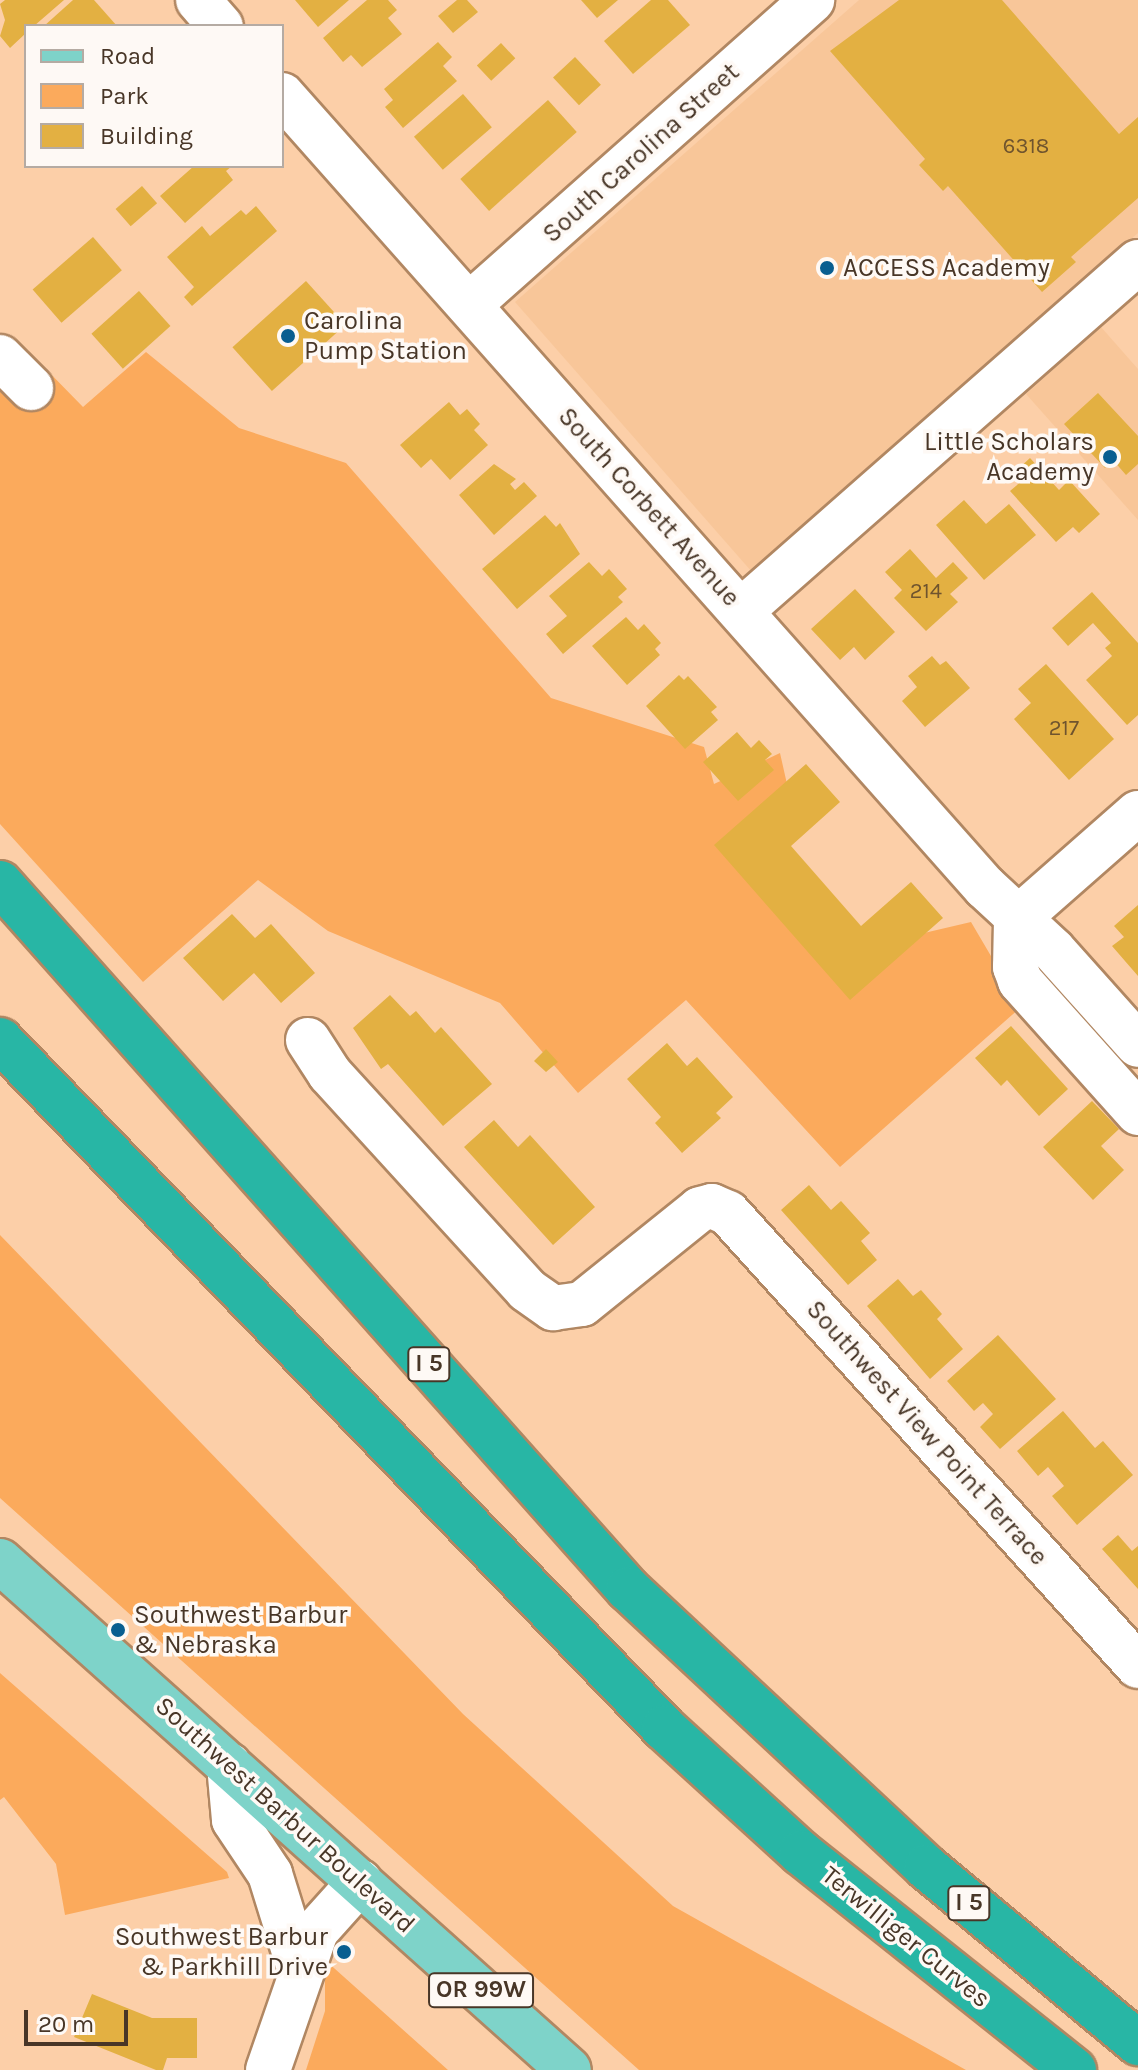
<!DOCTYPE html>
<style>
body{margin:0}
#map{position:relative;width:1138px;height:2070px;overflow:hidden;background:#fccfa8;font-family:Karla,sans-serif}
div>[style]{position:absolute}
.built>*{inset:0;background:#f8c699}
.green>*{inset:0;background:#fbaa5c}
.building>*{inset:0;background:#e3b042;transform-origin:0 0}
.roads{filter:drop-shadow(2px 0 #b18762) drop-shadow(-2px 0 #b18762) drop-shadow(0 2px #b18762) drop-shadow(0 -2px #b18762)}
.minor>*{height:44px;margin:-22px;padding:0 22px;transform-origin:22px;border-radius:22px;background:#fff}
.major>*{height:44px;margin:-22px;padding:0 22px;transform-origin:22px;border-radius:22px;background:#7ed3c9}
.highway>*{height:44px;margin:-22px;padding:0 22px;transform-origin:22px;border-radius:22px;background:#28b6a5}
.dots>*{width:22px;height:22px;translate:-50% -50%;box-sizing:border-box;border:4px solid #fef9f5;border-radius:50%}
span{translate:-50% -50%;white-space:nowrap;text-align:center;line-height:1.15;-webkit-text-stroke:7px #fef9f5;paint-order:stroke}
.number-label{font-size:22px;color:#6f542e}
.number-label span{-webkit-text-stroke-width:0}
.shield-label span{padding:2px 6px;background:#fef9f5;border:2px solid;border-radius:6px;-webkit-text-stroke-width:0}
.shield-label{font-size:24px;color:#483627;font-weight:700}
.street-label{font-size:26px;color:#483627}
.poi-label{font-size:26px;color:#483627}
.left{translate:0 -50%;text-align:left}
.right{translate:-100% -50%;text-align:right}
.legend{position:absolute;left:24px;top:24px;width:260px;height:144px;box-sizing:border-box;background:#fef9f5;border:2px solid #b5aba3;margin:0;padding:10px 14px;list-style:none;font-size:24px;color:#483627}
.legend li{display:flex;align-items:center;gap:16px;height:40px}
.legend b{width:40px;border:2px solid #b5aba3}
.scale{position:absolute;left:24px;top:2010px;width:104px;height:36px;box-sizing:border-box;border:4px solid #483627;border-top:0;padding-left:10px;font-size:24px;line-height:28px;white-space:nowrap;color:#483627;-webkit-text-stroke:6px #fef9f5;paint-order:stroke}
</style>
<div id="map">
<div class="built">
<i style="clip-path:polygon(859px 0,1138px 0,1138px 233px,752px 572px,515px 302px)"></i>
<i style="clip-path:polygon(1101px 327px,1138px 369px,1138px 520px,1026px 394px)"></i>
</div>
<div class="green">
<i style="clip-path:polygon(0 343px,38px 361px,83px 407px,146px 352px,239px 428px,346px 463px,551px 698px,704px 747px,714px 784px,780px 753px,789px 793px,754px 867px,860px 948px,971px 922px,1021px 1007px,840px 1167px,686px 1000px,578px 1093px,500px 1003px,328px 931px,258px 880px,143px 982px,0 824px)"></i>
<i style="clip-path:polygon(0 1235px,463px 1714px,673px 1906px,966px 2070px,639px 2070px,0 1498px)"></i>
<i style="clip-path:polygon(0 1673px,227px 1872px,229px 1878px,65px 1915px,56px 1864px,4px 1797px,0 1800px)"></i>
<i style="clip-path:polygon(325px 1960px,448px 2070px,306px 2070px,325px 2011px)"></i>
</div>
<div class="building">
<i style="clip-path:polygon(5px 0,64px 0,34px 26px,26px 26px,26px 33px,10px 48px,0 36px,5px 20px,0 4px)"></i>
<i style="clip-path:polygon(73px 0,94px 0,117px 26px,44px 26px)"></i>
<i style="clip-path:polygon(295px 0,349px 0,318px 27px)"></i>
<i style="clip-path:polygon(367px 0,388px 0,397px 10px,388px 18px,402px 34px,362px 67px,351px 55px,343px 62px,323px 38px)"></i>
<i style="clip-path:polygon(457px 0,467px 0,478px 12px,453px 33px,438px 16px)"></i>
<i style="clip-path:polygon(581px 0,618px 0,597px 18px)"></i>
<i style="clip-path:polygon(651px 0,668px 0,690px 25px,633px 74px,604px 41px)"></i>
<i style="clip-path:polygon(899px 0,1002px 0,1119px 134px,1138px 117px,1138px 198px,1071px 257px,1076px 262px,1042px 292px,948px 186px,943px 191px,919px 165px,925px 159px,830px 51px)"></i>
<i style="clip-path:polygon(438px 42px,452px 57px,443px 66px,457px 81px,403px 128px,385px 107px,393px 100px,384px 89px)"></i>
<i style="left:501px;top:43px;width:21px;height:33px;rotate:47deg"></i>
<i style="left:575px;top:57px;width:38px;height:30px;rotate:47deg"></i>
<i style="left:463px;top:94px;width:44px;height:65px;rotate:49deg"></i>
<i style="left:548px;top:100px;width:43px;height:118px;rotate:48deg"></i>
<i style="clip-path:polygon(194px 166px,232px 166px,226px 171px,233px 180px,185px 223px,160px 196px)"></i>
<i style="left:142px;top:186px;width:23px;height:35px;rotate:49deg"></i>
<i style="clip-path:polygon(256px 206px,277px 231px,192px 306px,184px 297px,194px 287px,167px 257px,202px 226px,210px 236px,241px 210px,246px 215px)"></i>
<i style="left:93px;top:237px;width:44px;height:80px;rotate:49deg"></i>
<i style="left:306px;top:281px;width:59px;height:99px;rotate:48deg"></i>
<i style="left:139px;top:291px;width:47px;height:64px;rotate:48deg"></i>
<i style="clip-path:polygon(1098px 393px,1138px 436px,1138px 464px,1126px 475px,1113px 460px,1105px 468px,1064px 424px)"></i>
<i style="clip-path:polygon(449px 402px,460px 415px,467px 409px,480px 424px,474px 430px,488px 445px,450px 480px,431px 459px,421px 468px,400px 445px)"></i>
<i style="clip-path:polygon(1030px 458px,1059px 490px,1069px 480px,1100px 514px,1079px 533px,1073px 527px,1056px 542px,1010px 491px,1024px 479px,1017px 470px)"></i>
<i style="clip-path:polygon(494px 464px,516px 479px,510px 484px,515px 490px,524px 482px,537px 496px,494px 535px,459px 495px)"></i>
<i style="clip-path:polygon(964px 500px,986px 524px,1009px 504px,1036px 535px,984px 580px,936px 525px)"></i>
<i style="clip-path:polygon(545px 515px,556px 527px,560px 523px,580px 554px,517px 609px,482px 569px)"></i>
<i style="clip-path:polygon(910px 549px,936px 578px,953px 562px,968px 578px,950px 594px,958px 602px,926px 631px,894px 598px,902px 590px,885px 572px)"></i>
<i style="clip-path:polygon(589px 562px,602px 576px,609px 569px,627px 589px,618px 597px,623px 602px,563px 654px,546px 634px,567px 616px,549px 596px)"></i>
<i style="clip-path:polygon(855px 589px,895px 632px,865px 660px,854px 647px,840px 660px,811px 629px)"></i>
<i style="clip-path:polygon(1092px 592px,1138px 643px,1138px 715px,1127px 725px,1086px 680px,1112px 656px,1105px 648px,1111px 643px,1093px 623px,1068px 646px,1052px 628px)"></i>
<i style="clip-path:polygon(626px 617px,638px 630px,644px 624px,661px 643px,655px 649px,660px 655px,627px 685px,592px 646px)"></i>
<i style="clip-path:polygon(932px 656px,940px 665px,946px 661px,970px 688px,925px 727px,902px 701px,917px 687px,908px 676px)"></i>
<i style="clip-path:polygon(1046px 664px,1114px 739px,1069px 780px,1014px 719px,1031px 703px,1018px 689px)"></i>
<i style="clip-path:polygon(679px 675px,684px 680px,688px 676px,717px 707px,711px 712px,718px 720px,685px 749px,646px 706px)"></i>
<i style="clip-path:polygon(737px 732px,751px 748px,759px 740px,772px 754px,765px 760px,774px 770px,738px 801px,703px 762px)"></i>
<i style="clip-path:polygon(806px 764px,840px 802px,791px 846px,861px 926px,911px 882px,943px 918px,850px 1000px,714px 845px)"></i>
<i style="clip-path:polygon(1138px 905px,1138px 976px,1112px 946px,1124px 937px,1114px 926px)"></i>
<i style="clip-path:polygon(232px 914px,255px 938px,271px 924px,315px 973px,281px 1003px,254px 973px,223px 1001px,183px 958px)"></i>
<i style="clip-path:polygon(390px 995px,410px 1016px,416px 1011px,435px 1033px,441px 1027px,492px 1084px,443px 1126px,388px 1064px,381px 1069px,353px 1028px)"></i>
<i style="clip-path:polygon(1011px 1026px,1068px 1089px,1039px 1116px,1007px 1080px,1001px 1086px,975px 1058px)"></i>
<i style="clip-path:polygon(667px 1043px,687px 1066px,697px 1057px,733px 1097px,716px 1113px,721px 1118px,682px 1153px,655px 1123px,661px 1117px,627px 1079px)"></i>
<i style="clip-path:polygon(546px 1049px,558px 1062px,546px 1072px,534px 1061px)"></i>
<i style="clip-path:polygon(1092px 1101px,1119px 1129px,1101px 1146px,1124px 1170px,1093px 1200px,1043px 1147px)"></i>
<i style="clip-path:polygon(494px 1120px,518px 1147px,530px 1135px,595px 1207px,553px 1245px,464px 1147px)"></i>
<i style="clip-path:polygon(809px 1185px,831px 1210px,841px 1201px,870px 1233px,861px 1241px,877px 1260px,848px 1285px,781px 1210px)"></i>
<i style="clip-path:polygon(898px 1279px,913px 1296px,921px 1290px,942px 1314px,937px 1319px,963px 1349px,930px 1379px,867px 1306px)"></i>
<i style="clip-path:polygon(998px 1335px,1056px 1399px,1000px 1449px,980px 1427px,993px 1414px,983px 1403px,974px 1411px,947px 1381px)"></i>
<i style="clip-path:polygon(1063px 1411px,1095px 1448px,1103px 1441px,1133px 1475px,1077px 1525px,1052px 1496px,1064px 1486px,1048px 1467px,1038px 1476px,1017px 1451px)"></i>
<i style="clip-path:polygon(1118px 1535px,1132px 1551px,1138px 1546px,1138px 1589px,1102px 1549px)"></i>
<i style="clip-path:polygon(92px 1994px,152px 2018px,197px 2018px,197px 2058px,167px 2058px,163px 2070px,156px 2070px,74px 2037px)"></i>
</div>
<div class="roads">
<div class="minor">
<i style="left:198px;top:0;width:35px;rotate:49deg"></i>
<i style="left:282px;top:95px;width:1059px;rotate:48.41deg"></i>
<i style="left:985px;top:887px;width:93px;rotate:42.8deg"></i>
<i style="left:1053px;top:950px;width:127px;rotate:48.2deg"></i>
<i style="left:469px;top:305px;width:459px;rotate:-41.6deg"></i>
<i style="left:0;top:357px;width:44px;rotate:45deg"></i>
<i style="left:742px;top:610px;width:527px;rotate:-41.31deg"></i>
<i style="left:1016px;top:920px;width:47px;rotate:91.2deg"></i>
<i style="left:1015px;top:967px;width:15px;rotate:70deg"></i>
<i style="left:1020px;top:981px;width:177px;rotate:48.2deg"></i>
<i style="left:1016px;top:920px;width:162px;rotate:-41.3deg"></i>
<i style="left:308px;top:1040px;width:40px;rotate:57.1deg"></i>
<i style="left:330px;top:1074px;width:292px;rotate:47.6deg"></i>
<i style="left:527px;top:1290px;width:32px;rotate:35deg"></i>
<i style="left:553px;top:1308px;width:29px;rotate:-8deg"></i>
<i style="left:582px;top:1304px;width:151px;rotate:-38.8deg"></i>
<i style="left:700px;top:1209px;width:12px;rotate:-14deg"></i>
<i style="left:712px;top:1206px;width:17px;rotate:24deg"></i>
<i style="left:728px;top:1213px;width:611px;rotate:47.85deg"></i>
<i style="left:229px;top:1765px;width:55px;rotate:84.8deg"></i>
<i style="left:234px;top:1820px;width:65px;rotate:56.3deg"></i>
<i style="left:270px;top:1874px;width:102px;rotate:72.8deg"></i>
<i style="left:268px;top:2070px;width:147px;rotate:-70.9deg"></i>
<i style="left:316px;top:1931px;width:66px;rotate:-48.1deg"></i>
</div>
<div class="major">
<i style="left:0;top:1561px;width:763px;rotate:41.81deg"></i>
</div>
<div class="highway">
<i style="left:0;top:883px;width:945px;rotate:48.35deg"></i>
<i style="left:628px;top:1589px;width:408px;rotate:43deg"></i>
<i style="left:926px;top:1867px;width:276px;rotate:39.7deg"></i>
<i style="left:0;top:1040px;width:956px;rotate:46.02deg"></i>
<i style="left:664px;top:1728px;width:185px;rotate:42.4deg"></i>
<i style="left:801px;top:1853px;width:349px;rotate:38.5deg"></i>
</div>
</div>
<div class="dots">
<i style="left:827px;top:268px;background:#095e90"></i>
<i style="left:288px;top:336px;background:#095e90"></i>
<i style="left:1110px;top:457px;background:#095e90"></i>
<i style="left:118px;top:1630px;background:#095e90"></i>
<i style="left:344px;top:1952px;background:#095e90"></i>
</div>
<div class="number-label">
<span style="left:1026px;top:147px">6318</span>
<span style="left:926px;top:592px">214</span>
<span style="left:1064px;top:729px">217</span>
</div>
<div class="shield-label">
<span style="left:429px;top:1364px">I 5</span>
<span style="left:969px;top:1903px">I 5</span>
<span style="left:481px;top:1990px">OR 99W</span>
</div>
<div class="street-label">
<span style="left:641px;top:153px;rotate:-42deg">South Carolina Street</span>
<span style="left:649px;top:507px;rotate:48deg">South Corbett Avenue</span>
<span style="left:927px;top:1433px;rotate:48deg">Southwest View Point Terrace</span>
<span style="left:285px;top:1815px;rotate:42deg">Southwest Barbur Boulevard</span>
<span style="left:906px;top:1937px;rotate:39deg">Terwilliger Curves</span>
</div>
<div class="poi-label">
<span class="left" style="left:843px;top:268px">ACCESS Academy</span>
<span class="left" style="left:304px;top:336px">Carolina<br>Pump Station</span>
<span class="right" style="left:1094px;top:457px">Little Scholars<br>Academy</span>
<span class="left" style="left:134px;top:1630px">Southwest Barbur<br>&amp; Nebraska</span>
<span class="right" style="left:328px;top:1952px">Southwest Barbur<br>&amp; Parkhill Drive</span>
</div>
<ul class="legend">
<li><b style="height:10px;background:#7ed3c9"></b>Road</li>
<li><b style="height:22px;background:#fbaa5c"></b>Park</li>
<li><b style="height:22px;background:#e3b042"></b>Building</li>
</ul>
<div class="scale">20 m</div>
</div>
